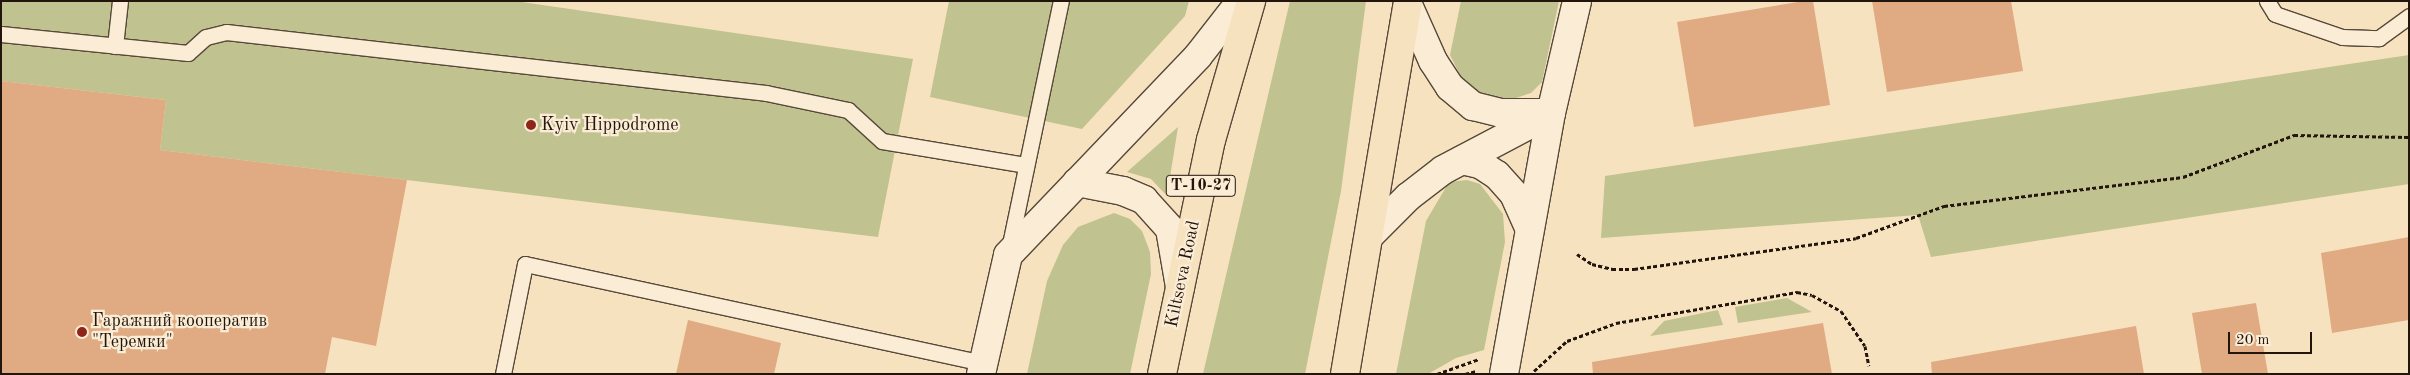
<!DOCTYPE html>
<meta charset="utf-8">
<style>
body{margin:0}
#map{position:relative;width:2410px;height:375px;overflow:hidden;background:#f7e2bf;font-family:"Old Standard TT",serif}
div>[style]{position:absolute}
.green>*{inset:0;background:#c0c290}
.building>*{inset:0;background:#e0aa82}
.path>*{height:3px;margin-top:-1.5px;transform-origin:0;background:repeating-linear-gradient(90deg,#22150c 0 4px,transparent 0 6.5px)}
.roads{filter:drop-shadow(1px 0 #574839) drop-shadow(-1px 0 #574839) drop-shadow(0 1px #574839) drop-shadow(0 -1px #574839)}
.service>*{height:15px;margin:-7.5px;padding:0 7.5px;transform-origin:7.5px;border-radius:7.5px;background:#faecd5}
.minor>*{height:28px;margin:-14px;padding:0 14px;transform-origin:14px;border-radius:14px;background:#faecd5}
.tertiary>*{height:28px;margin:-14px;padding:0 14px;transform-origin:14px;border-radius:14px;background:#faecd5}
.trunk>*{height:28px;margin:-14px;padding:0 14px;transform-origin:14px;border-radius:14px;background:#f7e2bf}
.dots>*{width:14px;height:14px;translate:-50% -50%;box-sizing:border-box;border:2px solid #faecd5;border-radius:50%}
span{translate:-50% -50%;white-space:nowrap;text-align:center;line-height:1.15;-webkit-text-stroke:4.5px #faecd5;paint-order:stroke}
.shield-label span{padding:1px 4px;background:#faecd5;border:1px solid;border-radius:4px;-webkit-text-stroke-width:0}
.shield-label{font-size:16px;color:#22150c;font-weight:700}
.poi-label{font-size:18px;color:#22150c}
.left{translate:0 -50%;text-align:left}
.street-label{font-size:18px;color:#22150c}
.frame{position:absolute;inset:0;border:2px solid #22150c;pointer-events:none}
.scale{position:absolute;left:2228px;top:332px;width:84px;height:22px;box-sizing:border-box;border:2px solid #22150c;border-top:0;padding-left:6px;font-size:15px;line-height:18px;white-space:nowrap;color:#22150c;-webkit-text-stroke:4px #faecd5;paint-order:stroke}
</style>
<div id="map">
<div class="green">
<i style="clip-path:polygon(1px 1px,515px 1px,913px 59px,878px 237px,160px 150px,166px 100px,1px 81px)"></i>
<i style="clip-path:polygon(949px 1px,1189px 1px,1185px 16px,1082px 129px,930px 97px)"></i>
<i style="clip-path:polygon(1290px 1px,1366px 1px,1341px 191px,1305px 374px,1203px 374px)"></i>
<i style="clip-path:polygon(1461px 1px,1559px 1px,1542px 82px,1531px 93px,1504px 102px,1467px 89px,1450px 55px)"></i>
<i style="clip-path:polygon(2409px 55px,2409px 184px,1931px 257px,1918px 215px,1601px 238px,1605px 176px)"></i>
<i style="clip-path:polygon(1178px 127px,1167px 196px,1151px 179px,1127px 172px)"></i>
<i style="clip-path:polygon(1467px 180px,1480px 184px,1503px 214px,1505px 242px,1484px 350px,1456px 358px,1428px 374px,1396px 374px,1426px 221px,1449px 182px)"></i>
<i style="clip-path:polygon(1114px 213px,1130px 219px,1142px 231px,1150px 252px,1151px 274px,1130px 374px,1027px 374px,1047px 281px,1063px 245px,1078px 227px)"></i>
<i style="clip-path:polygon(1787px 298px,1812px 312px,1738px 323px,1735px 307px)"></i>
<i style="clip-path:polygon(1718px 310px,1723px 325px,1650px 336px,1664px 321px)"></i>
</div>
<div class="building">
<i style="clip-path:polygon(1804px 1px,1813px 1px,1830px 105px,1694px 127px,1677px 22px)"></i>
<i style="clip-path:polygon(1872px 1px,2011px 1px,2023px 71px,1887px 92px)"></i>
<i style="clip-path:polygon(1px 81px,166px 100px,160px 150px,407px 180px,376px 346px,332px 337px,325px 374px,1px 374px)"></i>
<i style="clip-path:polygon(2409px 237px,2409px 320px,2332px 333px,2321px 253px)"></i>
<i style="clip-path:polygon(2256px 303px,2268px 374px,2202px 374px,2192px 313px)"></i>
<i style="clip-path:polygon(688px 320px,781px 343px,774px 374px,676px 374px)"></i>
<i style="clip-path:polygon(1823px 323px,1832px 374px,1593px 374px,1592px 362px)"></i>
<i style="clip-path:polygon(2136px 326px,2144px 374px,1932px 374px,1931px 362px)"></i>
</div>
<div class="path">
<i style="left:1577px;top:254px;width:18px;rotate:34deg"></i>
<i style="left:1592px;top:264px;width:21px;rotate:14deg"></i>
<i style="left:1612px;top:269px;width:22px"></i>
<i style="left:1634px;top:269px;width:224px;rotate:-7.9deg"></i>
<i style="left:1856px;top:238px;width:94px;rotate:-20deg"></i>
<i style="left:1944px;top:206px;width:241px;rotate:-6.9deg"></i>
<i style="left:2183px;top:177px;width:119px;rotate:-20.7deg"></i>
<i style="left:2294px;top:135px;width:115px;rotate:1deg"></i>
<i style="left:1534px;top:371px;width:45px;rotate:-42.3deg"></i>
<i style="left:1567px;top:341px;width:52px;rotate:-20.2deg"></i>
<i style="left:1616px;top:323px;width:184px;rotate:-9.7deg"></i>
<i style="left:1797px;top:292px;width:15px;rotate:11deg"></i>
<i style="left:1812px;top:295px;width:33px;rotate:29deg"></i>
<i style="left:1841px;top:311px;width:42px;rotate:55.6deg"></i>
<i style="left:1865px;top:346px;width:20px;rotate:79deg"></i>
<i style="left:1437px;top:374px;width:45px;rotate:-19.7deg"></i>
<i style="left:1465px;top:374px;width:11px;rotate:-15deg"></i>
</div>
<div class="roads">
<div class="service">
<i style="left:2267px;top:1px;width:15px;rotate:58deg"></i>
<i style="left:2275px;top:14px;width:71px;rotate:18.9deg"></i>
<i style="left:2342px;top:37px;width:37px;rotate:2deg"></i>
<i style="left:2379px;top:38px;width:37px;rotate:-36deg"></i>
<i style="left:1px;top:34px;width:188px;rotate:5.8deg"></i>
<i style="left:188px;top:53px;width:24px;rotate:-42deg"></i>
<i style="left:206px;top:37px;width:21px;rotate:-14deg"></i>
<i style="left:226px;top:32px;width:543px;rotate:6.44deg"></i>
<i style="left:766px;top:93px;width:84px;rotate:11.7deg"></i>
<i style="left:848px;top:110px;width:46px;rotate:42.4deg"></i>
<i style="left:882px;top:141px;width:145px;rotate:9.5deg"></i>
<i style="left:115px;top:46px;width:45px;rotate:-83.7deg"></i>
<i style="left:1009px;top:249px;width:253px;rotate:-78.2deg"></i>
<i style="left:503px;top:374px;width:112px;rotate:-78.7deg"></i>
<i style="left:525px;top:264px;width:469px;rotate:12.2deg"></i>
</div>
<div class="minor">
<i style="left:1408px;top:5px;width:61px;rotate:65.9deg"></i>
<i style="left:1433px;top:61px;width:31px;rotate:57deg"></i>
<i style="left:1450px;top:87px;width:30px;rotate:40deg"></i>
<i style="left:1473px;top:106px;width:29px;rotate:14deg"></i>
<i style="left:1501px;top:113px;width:46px"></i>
<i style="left:1462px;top:160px;width:18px;rotate:13deg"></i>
<i style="left:1480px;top:164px;width:20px;rotate:33deg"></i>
<i style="left:1497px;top:175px;width:25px;rotate:48deg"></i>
<i style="left:1514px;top:194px;width:36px;rotate:66deg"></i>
<i style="left:1369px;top:236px;width:55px;rotate:-45deg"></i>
<i style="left:1408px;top:197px;width:44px;rotate:-37.6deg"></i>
<i style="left:1443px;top:170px;width:122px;rotate:-27.8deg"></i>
<i style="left:1504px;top:374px;width:265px;rotate:-79.8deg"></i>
<i style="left:1551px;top:113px;width:115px;rotate:-76.9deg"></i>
</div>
<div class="tertiary">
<i style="left:1077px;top:182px;width:47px;rotate:11.1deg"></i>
<i style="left:1123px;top:191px;width:23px;rotate:23deg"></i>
<i style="left:1144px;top:200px;width:39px;rotate:48deg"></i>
<i style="left:1170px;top:229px;width:59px;rotate:80.2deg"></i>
<i style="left:981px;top:374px;width:122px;rotate:-77.2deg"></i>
<i style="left:1008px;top:255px;width:275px;rotate:-46.3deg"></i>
<i style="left:1198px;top:56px;width:70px;rotate:-52deg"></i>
</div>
<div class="trunk">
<i style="left:1162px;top:374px;width:239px;rotate:-78.2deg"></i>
<i style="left:1211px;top:140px;width:145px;rotate:-73.9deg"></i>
<i style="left:1345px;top:374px;width:378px;rotate:-80.4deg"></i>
</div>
</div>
<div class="dots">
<i style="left:531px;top:125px;background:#8f2418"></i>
<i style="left:82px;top:332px;background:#8f2418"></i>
</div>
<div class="shield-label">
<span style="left:1201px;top:186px">Т-10-27</span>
</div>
<div class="poi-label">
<span class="left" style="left:541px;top:125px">Kyiv Hippodrome</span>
<span class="left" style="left:92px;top:332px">Гаражний кооператив<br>"Теремки"</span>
</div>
<div class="street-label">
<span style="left:1183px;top:274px;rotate:-78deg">Kiltseva Road</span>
</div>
<div class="frame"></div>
<div class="scale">20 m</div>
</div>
